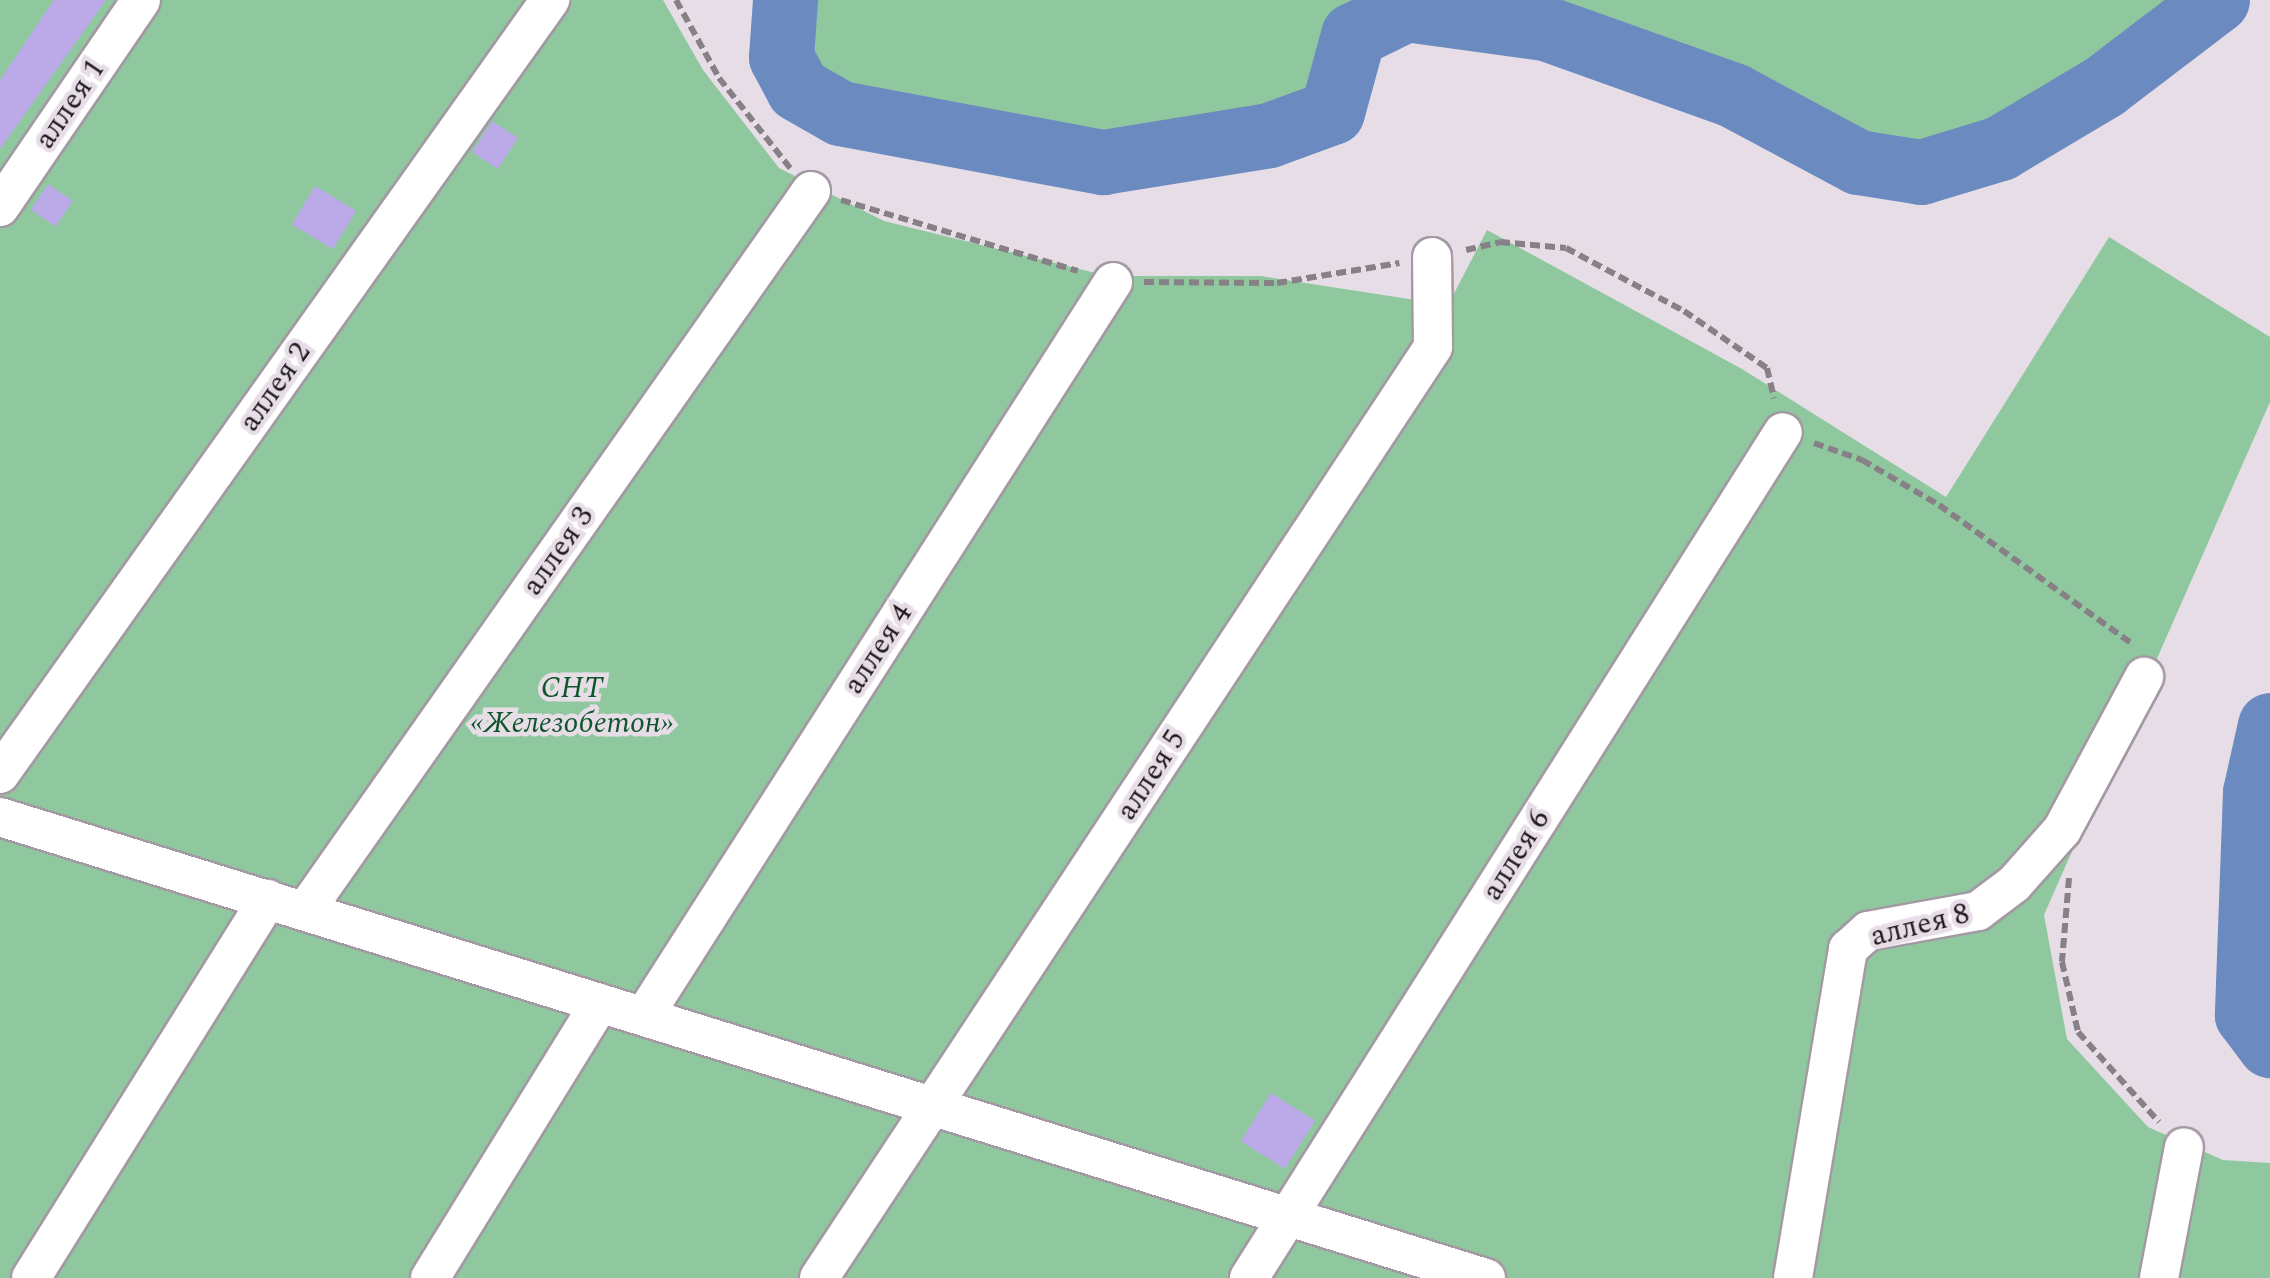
<!DOCTYPE html>
<meta charset="utf-8">
<style>
body{margin:0}
#map{position:relative;width:2270px;height:1278px;overflow:hidden;background:#e7dde7;font-family:Spectral,serif}
div>[style]{position:absolute}
.green>*{inset:0;background:#8fc89f}
.river>*{height:65px;margin:-32.5px;padding:0 32.5px;transform-origin:32.5px;border-radius:32.5px;background:#6b8bc0}
.building>*{inset:0;background:#bbaae7;transform-origin:0 0}
.path>*{height:6px;margin-top:-3px;transform-origin:0;background:repeating-linear-gradient(90deg,#878087 0 10px,transparent 0 15px)}
.roads{filter:drop-shadow(2px 0 #a399a3) drop-shadow(-2px 0 #a399a3) drop-shadow(0 2px #a399a3) drop-shadow(0 -2px #a399a3)}
.minor>*{height:38px;margin:-19px;padding:0 19px;transform-origin:19px;border-radius:19px;background:#fff}
span{translate:-50% -50%;white-space:nowrap;text-align:center;line-height:1.15;-webkit-text-stroke:9px #e7dde7;paint-order:stroke}
.street-label{font-size:30px;color:#1d191d}
.park-label{font-size:30px;color:#0f552d;font-style:italic}
</style>
<div id="map">
<div class="green">
<i style="clip-path:polygon(0 0,663px 0,703px 70px,779px 168px,884px 221px,1108px 276px,1261px 276px,1448px 305px,1487px 230px,1742px 369px,1946px 497px,2109px 237px,2270px 337px,2270px 402px,2044px 915px,2067px 1039px,2148px 1127px,2223px 1160px,2270px 1163px,2270px 1278px,0 1278px)"></i>
<i style="clip-path:polygon(785px 0,2217px 0,2104px 86px,2000px 148px,1921px 172px,1858px 162px,1733px 95px,1545px 28px,1406px 9px,1353px 35px,1332px 112px,1269px 135px,1103px 162px,840px 113px,798px 89px,781px 57px)"></i>
<i style="clip-path:polygon(2270px 725px,2270px 1045px,2247px 1015px,2255px 792px)"></i>
</div>
<div class="river">
<i style="left:785px;top:0;width:57px;rotate:94deg"></i>
<i style="left:781px;top:57px;width:36px;rotate:62deg"></i>
<i style="left:798px;top:89px;width:48px;rotate:29.7deg"></i>
<i style="left:840px;top:113px;width:268px;rotate:10.6deg"></i>
<i style="left:1103px;top:162px;width:168px;rotate:-9.2deg"></i>
<i style="left:1269px;top:135px;width:67px;rotate:-20.1deg"></i>
<i style="left:1332px;top:112px;width:80px;rotate:-74.7deg"></i>
<i style="left:1353px;top:35px;width:59px;rotate:-26.1deg"></i>
<i style="left:1406px;top:9px;width:140px;rotate:7.8deg"></i>
<i style="left:1545px;top:28px;width:200px;rotate:19.6deg"></i>
<i style="left:1733px;top:95px;width:142px;rotate:28.2deg"></i>
<i style="left:1858px;top:162px;width:64px;rotate:9deg"></i>
<i style="left:1921px;top:172px;width:83px;rotate:-16.9deg"></i>
<i style="left:2000px;top:148px;width:121px;rotate:-30.8deg"></i>
<i style="left:2104px;top:86px;width:142px;rotate:-37.3deg"></i>
<i style="left:2270px;top:725px;width:69px;rotate:102.6deg"></i>
<i style="left:2255px;top:792px;width:223px;rotate:92.1deg"></i>
<i style="left:2247px;top:1015px;width:38px;rotate:53deg"></i>
</div>
<div class="building">
<i style="clip-path:polygon(54px 0,106px 0,0 149px,0 80px)"></i>
<i style="left:492px;top:121px;width:31px;height:37px;rotate:33deg"></i>
<i style="left:48px;top:184px;width:30px;height:31px;rotate:34deg"></i>
<i style="left:315px;top:186px;width:48px;height:45px;rotate:31deg"></i>
<i style="left:1271px;top:1093px;width:52px;height:57px;rotate:32deg"></i>
</div>
<div class="path">
<i style="left:676px;top:0;width:89px;rotate:61.1deg"></i>
<i style="left:719px;top:78px;width:115px;rotate:51.7deg"></i>
<i style="left:841px;top:200px;width:247px;rotate:16.7deg"></i>
<i style="left:1466px;top:250px;width:35px;rotate:-13deg"></i>
<i style="left:1500px;top:242px;width:66px;rotate:5.2deg"></i>
<i style="left:1566px;top:248px;width:134px;rotate:28.1deg"></i>
<i style="left:1684px;top:311px;width:101px;rotate:34.5deg"></i>
<i style="left:1767px;top:368px;width:31px;rotate:77deg"></i>
<i style="left:1144px;top:282px;width:133px;rotate:0.4deg"></i>
<i style="left:1277px;top:283px;width:124px;rotate:-9.3deg"></i>
<i style="left:1814px;top:443px;width:51px;rotate:19.5deg"></i>
<i style="left:1862px;top:460px;width:89px;rotate:30.3deg"></i>
<i style="left:1939px;top:505px;width:240px;rotate:35.7deg"></i>
<i style="left:2069px;top:878px;width:84px;rotate:94.8deg"></i>
<i style="left:2062px;top:962px;width:72px;rotate:77.1deg"></i>
<i style="left:2078px;top:1032px;width:121px;rotate:48deg"></i>
</div>
<div class="roads">
<div class="minor">
<i style="left:0;top:207px;width:250px;rotate:-55.7deg"></i>
<i style="left:0;top:774px;width:950px;rotate:-54.6deg"></i>
<i style="left:0;top:817px;width:1556px;rotate:17.24deg"></i>
<i style="left:305px;top:911px;width:880px;rotate:-54.9deg"></i>
<i style="left:644px;top:1016px;width:871px;rotate:-57.42deg"></i>
<i style="left:31px;top:1278px;width:447px;rotate:-58deg"></i>
<i style="left:430px;top:1278px;width:323px;rotate:-58.3deg"></i>
<i style="left:819px;top:1278px;width:1115px;rotate:-56.59deg"></i>
<i style="left:1433px;top:347px;width:90px;rotate:-90.6deg"></i>
<i style="left:1249px;top:1278px;width:1000px;rotate:-57.74deg"></i>
<i style="left:1793px;top:1278px;width:334px;rotate:-80.5deg"></i>
<i style="left:1848px;top:949px;width:27px;rotate:-42deg"></i>
<i style="left:1868px;top:931px;width:112px;rotate:-10.3deg"></i>
<i style="left:1978px;top:911px;width:45px;rotate:-36.9deg"></i>
<i style="left:2014px;top:884px;width:72px;rotate:-48.4deg"></i>
<i style="left:2062px;top:830px;width:174px;rotate:-61.8deg"></i>
<i style="left:2159px;top:1278px;width:133px;rotate:-79.2deg"></i>
</div>
</div>
<div class="street-label">
<span style="left:70px;top:104px;rotate:-56deg">аллея 1</span>
<span style="left:275px;top:387px;rotate:-55deg">аллея 2</span>
<span style="left:558px;top:551px;rotate:-55deg">аллея 3</span>
<span style="left:878px;top:649px;rotate:-57deg">аллея 4</span>
<span style="left:1151px;top:775px;rotate:-57deg">аллея 5</span>
<span style="left:1516px;top:855px;rotate:-58deg">аллея 6</span>
<span style="left:1920px;top:925px;rotate:-14deg">аллея 8</span>
</div>
<div class="park-label">
<span style="left:572px;top:705px">СНТ<br>«Железобетон»</span>
</div>
</div>
